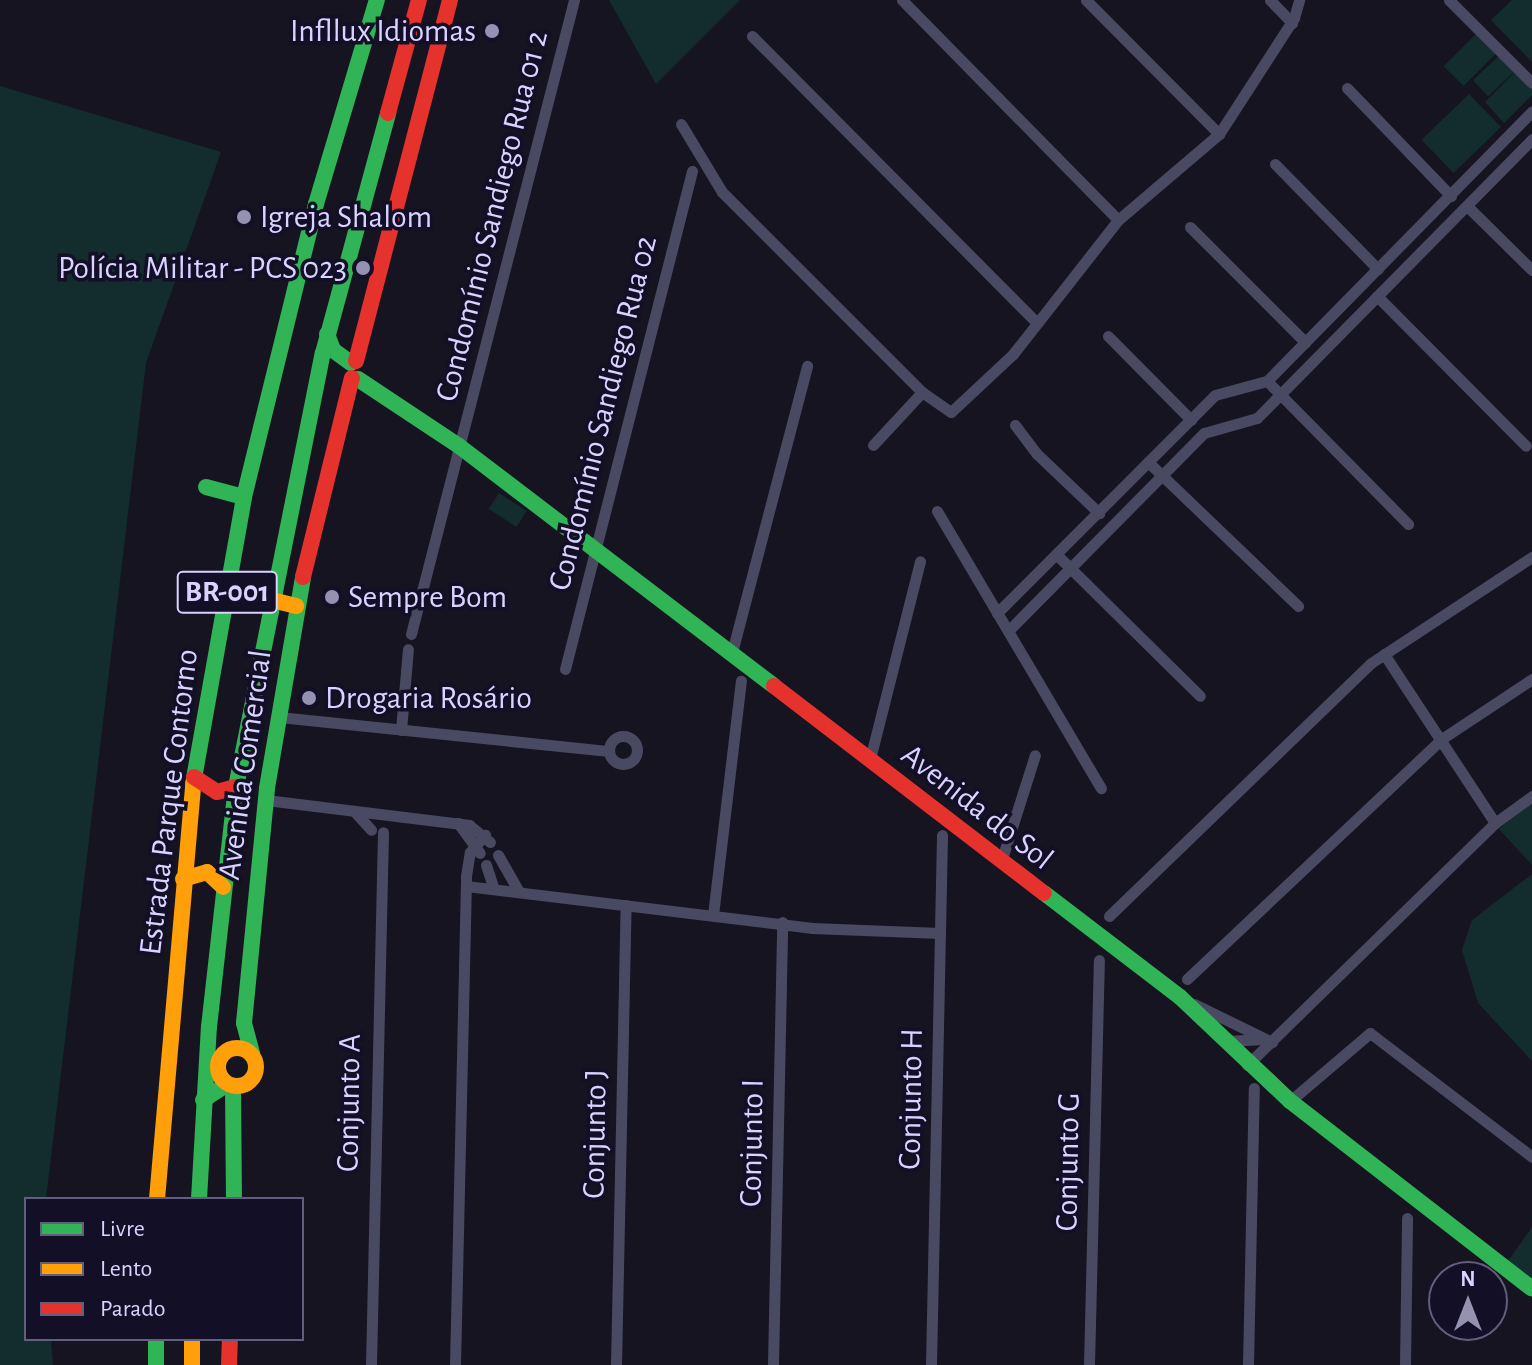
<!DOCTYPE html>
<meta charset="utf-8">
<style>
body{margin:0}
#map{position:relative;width:1532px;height:1365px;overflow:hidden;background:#161421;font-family:"Alegreya Sans",sans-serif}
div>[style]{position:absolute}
.green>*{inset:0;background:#132c2d;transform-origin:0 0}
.street>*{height:11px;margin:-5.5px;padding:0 5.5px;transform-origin:5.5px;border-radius:5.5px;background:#4a4962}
.street>.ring{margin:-5.5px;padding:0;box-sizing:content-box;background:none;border:11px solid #4a4962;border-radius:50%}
.fast>*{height:16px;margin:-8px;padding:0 8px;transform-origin:8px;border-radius:8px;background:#30b455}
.slow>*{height:16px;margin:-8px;padding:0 8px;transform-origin:8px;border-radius:8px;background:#ff9f0a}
.slow>.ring{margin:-8px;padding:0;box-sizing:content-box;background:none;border:16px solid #ff9f0a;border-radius:50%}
.jam>*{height:16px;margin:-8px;padding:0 8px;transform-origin:8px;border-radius:8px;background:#e5322d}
.dots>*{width:22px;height:22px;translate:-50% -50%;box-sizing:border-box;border:4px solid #130f26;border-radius:50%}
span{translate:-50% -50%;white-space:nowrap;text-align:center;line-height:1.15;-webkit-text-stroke:7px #130f26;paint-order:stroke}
.shield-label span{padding:2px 6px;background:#130f26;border:2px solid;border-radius:6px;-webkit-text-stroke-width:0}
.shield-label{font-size:30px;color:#d9d4ff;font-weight:700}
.poi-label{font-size:32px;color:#d9d4ff}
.right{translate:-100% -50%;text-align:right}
.left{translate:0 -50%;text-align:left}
.street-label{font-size:32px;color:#d9d4ff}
.legend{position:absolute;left:24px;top:1197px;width:280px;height:144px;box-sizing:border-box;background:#130f26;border:2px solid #625e7d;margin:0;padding:10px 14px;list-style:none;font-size:24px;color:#d9d4ff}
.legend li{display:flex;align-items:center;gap:16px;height:40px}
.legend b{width:40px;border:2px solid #625e7d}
.north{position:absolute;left:1428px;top:1261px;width:80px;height:80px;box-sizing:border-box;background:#130f26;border:2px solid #625e7d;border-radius:50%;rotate:0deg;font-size:22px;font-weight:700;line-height:32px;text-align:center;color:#d9d4ff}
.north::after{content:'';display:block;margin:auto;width:28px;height:36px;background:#9591b1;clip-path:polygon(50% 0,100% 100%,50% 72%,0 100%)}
</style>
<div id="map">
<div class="green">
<i style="clip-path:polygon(609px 0,740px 0,656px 84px)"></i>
<i style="clip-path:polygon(1512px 0,1532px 0,1532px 62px,1491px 20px)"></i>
<i style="left:1477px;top:33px;width:28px;height:47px;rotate:45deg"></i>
<i style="left:1500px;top:55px;width:22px;height:37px;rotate:47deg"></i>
<i style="clip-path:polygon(1516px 71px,1532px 88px,1532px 95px,1504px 123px,1485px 102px)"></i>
<i style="clip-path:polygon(0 86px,221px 152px,146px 363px,46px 1199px,26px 1199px,26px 1339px,51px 1339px,53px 1365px,0 1365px)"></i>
<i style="left:1469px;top:94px;width:46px;height:66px;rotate:46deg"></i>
<i style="left:499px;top:493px;width:33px;height:19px;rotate:33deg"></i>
<i style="clip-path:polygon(1532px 802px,1532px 865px,1499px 829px)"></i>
<i style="clip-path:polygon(1532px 874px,1532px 1061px,1478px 1003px,1462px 950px,1472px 920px)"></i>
<i style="clip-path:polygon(1532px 1227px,1532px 1279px,1508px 1261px)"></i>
</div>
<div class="street">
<i style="left:902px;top:0;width:308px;rotate:45.5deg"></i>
<i style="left:1086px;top:0;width:189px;rotate:45.2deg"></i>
<i style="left:1270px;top:0;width:32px;rotate:46deg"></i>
<i style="left:1449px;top:0;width:117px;rotate:45deg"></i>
<i style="left:752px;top:36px;width:403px;rotate:45.2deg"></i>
<i style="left:1347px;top:88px;width:150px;rotate:46.1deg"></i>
<i style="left:681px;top:124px;width:79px;rotate:58.9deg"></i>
<i style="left:722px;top:192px;width:283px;rotate:45deg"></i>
<i style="left:922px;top:392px;width:35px;rotate:35deg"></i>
<i style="left:951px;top:412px;width:85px;rotate:-43.1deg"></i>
<i style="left:1013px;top:354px;width:170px;rotate:-51.9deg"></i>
<i style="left:1118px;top:220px;width:133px;rotate:-40.4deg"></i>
<i style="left:1219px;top:134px;width:138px;rotate:-57.1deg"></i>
<i style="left:1294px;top:18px;width:19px;rotate:-74deg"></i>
<i style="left:1275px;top:164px;width:147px;rotate:45.6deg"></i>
<i style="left:1467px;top:206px;width:91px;rotate:44.6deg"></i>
<i style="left:1190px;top:227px;width:163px;rotate:45deg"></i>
<i style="left:1377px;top:296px;width:211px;rotate:45.2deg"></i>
<i style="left:1108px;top:336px;width:118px;rotate:45.3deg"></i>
<i style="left:1267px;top:381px;width:201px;rotate:45.4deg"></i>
<i style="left:1015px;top:425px;width:36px;rotate:53deg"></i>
<i style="left:1037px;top:454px;width:86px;rotate:43.6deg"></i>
<i style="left:873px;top:445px;width:72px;rotate:-47.2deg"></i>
<i style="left:1148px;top:462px;width:208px;rotate:43.8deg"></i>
<i style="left:937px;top:511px;width:322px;rotate:59.4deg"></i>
<i style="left:1056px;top:554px;width:202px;rotate:44.6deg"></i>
<i style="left:997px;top:613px;width:308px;rotate:-45deg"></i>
<i style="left:1215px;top:395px;width:54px;rotate:-15.1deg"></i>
<i style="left:1267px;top:381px;width:378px;rotate:-45.5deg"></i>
<i style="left:1008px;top:631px;width:279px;rotate:-45.3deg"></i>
<i style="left:1204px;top:433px;width:55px;rotate:-15.8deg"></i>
<i style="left:1257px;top:418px;width:392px;rotate:-45.4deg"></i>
<i style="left:411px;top:634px;width:655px;rotate:-75.58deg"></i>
<i style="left:1384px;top:654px;width:202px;rotate:56.7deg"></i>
<i style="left:731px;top:656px;width:300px;rotate:-75.3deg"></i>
<i style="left:565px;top:669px;width:514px;rotate:-75.69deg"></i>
<i style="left:279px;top:717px;width:332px;rotate:5.9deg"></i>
<i style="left:401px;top:730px;width:81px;rotate:-85.1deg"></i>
<i class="ring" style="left:609px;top:736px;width:17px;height:17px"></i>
<i style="left:870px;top:759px;width:204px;rotate:-75.8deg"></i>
<i style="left:266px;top:800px;width:205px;rotate:7deg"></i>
<i style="left:469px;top:825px;width:27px;rotate:39deg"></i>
<i style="left:355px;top:812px;width:24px;rotate:48deg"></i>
<i style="left:458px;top:823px;width:37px;rotate:54deg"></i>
<i style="left:498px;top:855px;width:40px;rotate:60.3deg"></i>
<i style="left:1001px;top:862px;width:112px;rotate:-72.4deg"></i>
<i style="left:486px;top:865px;width:25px;rotate:72deg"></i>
<i style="left:466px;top:886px;width:349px;rotate:6.9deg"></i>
<i style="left:812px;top:928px;width:128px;rotate:2.2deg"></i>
<i style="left:713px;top:915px;width:236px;rotate:-83.2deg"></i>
<i style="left:1109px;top:916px;width:364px;rotate:-44deg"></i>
<i style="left:1371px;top:663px;width:193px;rotate:-33.4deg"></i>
<i style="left:1187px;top:979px;width:352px;rotate:-43.3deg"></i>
<i style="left:1443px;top:738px;width:107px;rotate:-33.5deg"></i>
<i style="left:1194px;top:1004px;width:87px;rotate:26deg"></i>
<i style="left:1226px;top:1041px;width:39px;rotate:-3deg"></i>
<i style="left:1247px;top:1065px;width:347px;rotate:-44.3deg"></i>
<i style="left:1495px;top:823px;width:46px;rotate:-36.1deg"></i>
<i style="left:1290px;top:1101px;width:105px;rotate:-40.4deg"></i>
<i style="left:1370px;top:1033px;width:204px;rotate:37.4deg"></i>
<i style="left:371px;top:1365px;width:533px;rotate:-88.71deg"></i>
<i style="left:455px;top:1365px;width:489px;rotate:-88.7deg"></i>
<i style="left:466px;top:876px;width:24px;rotate:-81deg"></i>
<i style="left:470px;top:852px;width:23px;rotate:-49deg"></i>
<i style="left:616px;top:1365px;width:460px;rotate:-88.8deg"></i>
<i style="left:773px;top:1365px;width:443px;rotate:-88.8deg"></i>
<i style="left:931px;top:1365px;width:530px;rotate:-88.81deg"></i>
<i style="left:1089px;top:1365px;width:405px;rotate:-88.6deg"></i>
<i style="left:1248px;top:1365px;width:277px;rotate:-88.8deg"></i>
<i style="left:1405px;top:1365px;width:147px;rotate:-89.2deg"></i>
</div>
<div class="fast">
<i style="left:327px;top:334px;width:17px;rotate:69deg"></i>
<i style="left:333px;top:350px;width:22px;rotate:36deg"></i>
<i style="left:358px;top:379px;width:121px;rotate:33.6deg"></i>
<i style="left:459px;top:446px;width:396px;rotate:37.3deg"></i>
<i style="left:206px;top:487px;width:39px;rotate:15deg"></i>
<i style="left:193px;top:784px;width:291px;rotate:-79.9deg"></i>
<i style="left:244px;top:497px;width:302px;rotate:-76.2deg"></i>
<i style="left:316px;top:204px;width:213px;rotate:-73.4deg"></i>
<i style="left:1044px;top:893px;width:171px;rotate:37.4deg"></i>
<i style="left:1180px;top:997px;width:151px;rotate:43.4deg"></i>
<i style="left:1290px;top:1101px;width:306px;rotate:37.8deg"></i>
<i style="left:252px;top:1053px;width:31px;rotate:-105deg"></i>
<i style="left:244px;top:1023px;width:236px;rotate:-84.4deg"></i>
<i style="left:267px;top:788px;width:214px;rotate:-80.3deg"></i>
<i style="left:233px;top:1088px;width:111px;rotate:89.5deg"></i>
<i style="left:203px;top:1100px;width:27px;rotate:-33deg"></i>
<i style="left:199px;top:1199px;width:172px;rotate:-86.7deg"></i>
<i style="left:209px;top:1027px;width:242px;rotate:-83.6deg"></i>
<i style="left:236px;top:787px;width:443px;rotate:-78.7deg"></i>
<i style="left:323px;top:353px;width:249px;rotate:-74.8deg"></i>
<i style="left:156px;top:1339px;width:26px;rotate:90deg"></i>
</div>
<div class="slow">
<i style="left:272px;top:600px;width:25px;rotate:14deg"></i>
<i style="left:183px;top:879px;width:25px;rotate:-16deg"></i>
<i style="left:207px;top:872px;width:22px;rotate:43deg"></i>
<i class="ring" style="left:218px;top:1048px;width:22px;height:22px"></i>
<i style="left:157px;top:1199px;width:417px;rotate:-85deg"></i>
<i style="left:192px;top:1339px;width:26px;rotate:90deg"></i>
</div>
<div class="jam">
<i style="left:388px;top:113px;width:117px;rotate:-74.7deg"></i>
<i style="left:356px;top:361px;width:373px;rotate:-75.4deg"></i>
<i style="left:303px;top:577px;width:205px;rotate:-76.2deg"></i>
<i style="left:774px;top:686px;width:340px;rotate:37.5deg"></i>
<i style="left:194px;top:777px;width:27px;rotate:33deg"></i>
<i style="left:217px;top:792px;width:20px;rotate:-15deg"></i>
<i style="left:229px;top:1365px;width:26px;rotate:-88deg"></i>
</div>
<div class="dots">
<i style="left:492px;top:31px;background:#9591b1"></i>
<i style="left:244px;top:217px;background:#9591b1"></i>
<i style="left:363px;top:268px;background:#9591b1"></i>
<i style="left:332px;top:597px;background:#9591b1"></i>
<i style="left:309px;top:698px;background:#9591b1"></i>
</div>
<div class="shield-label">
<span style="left:227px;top:592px">BR-001</span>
</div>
<div class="poi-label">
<span class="right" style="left:476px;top:31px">Infllux Idiomas</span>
<span class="left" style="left:260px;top:217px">Igreja Shalom</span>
<span class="right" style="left:347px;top:268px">Polícia Militar - PCS 023</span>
<span class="left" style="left:348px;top:597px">Sempre Bom</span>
<span class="left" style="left:325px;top:698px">Drogaria Rosário</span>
</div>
<div class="street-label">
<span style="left:492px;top:216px;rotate:-76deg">Condomínio Sandiego Rua 01 2</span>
<span style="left:603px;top:413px;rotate:-76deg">Condomínio Sandiego Rua 02</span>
<span style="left:245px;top:765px;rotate:-82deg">Avenida Comercial</span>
<span style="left:169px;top:802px;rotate:-83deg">Estrada Parque Contorno</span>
<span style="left:977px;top:807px;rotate:38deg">Avenida do Sol</span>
<span style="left:911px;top:1099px;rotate:-89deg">Conjunto H</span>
<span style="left:349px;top:1103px;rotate:-89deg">Conjunto A</span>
<span style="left:595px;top:1134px;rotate:-89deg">Conjunto J</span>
<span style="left:752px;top:1143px;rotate:-89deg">Conjunto I</span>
<span style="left:1068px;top:1162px;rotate:-89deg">Conjunto G</span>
</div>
<ul class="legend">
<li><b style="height:10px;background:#30b455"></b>Livre</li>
<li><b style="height:10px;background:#ff9f0a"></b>Lento</li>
<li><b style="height:10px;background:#e5322d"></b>Parado</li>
</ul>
<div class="north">N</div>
</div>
